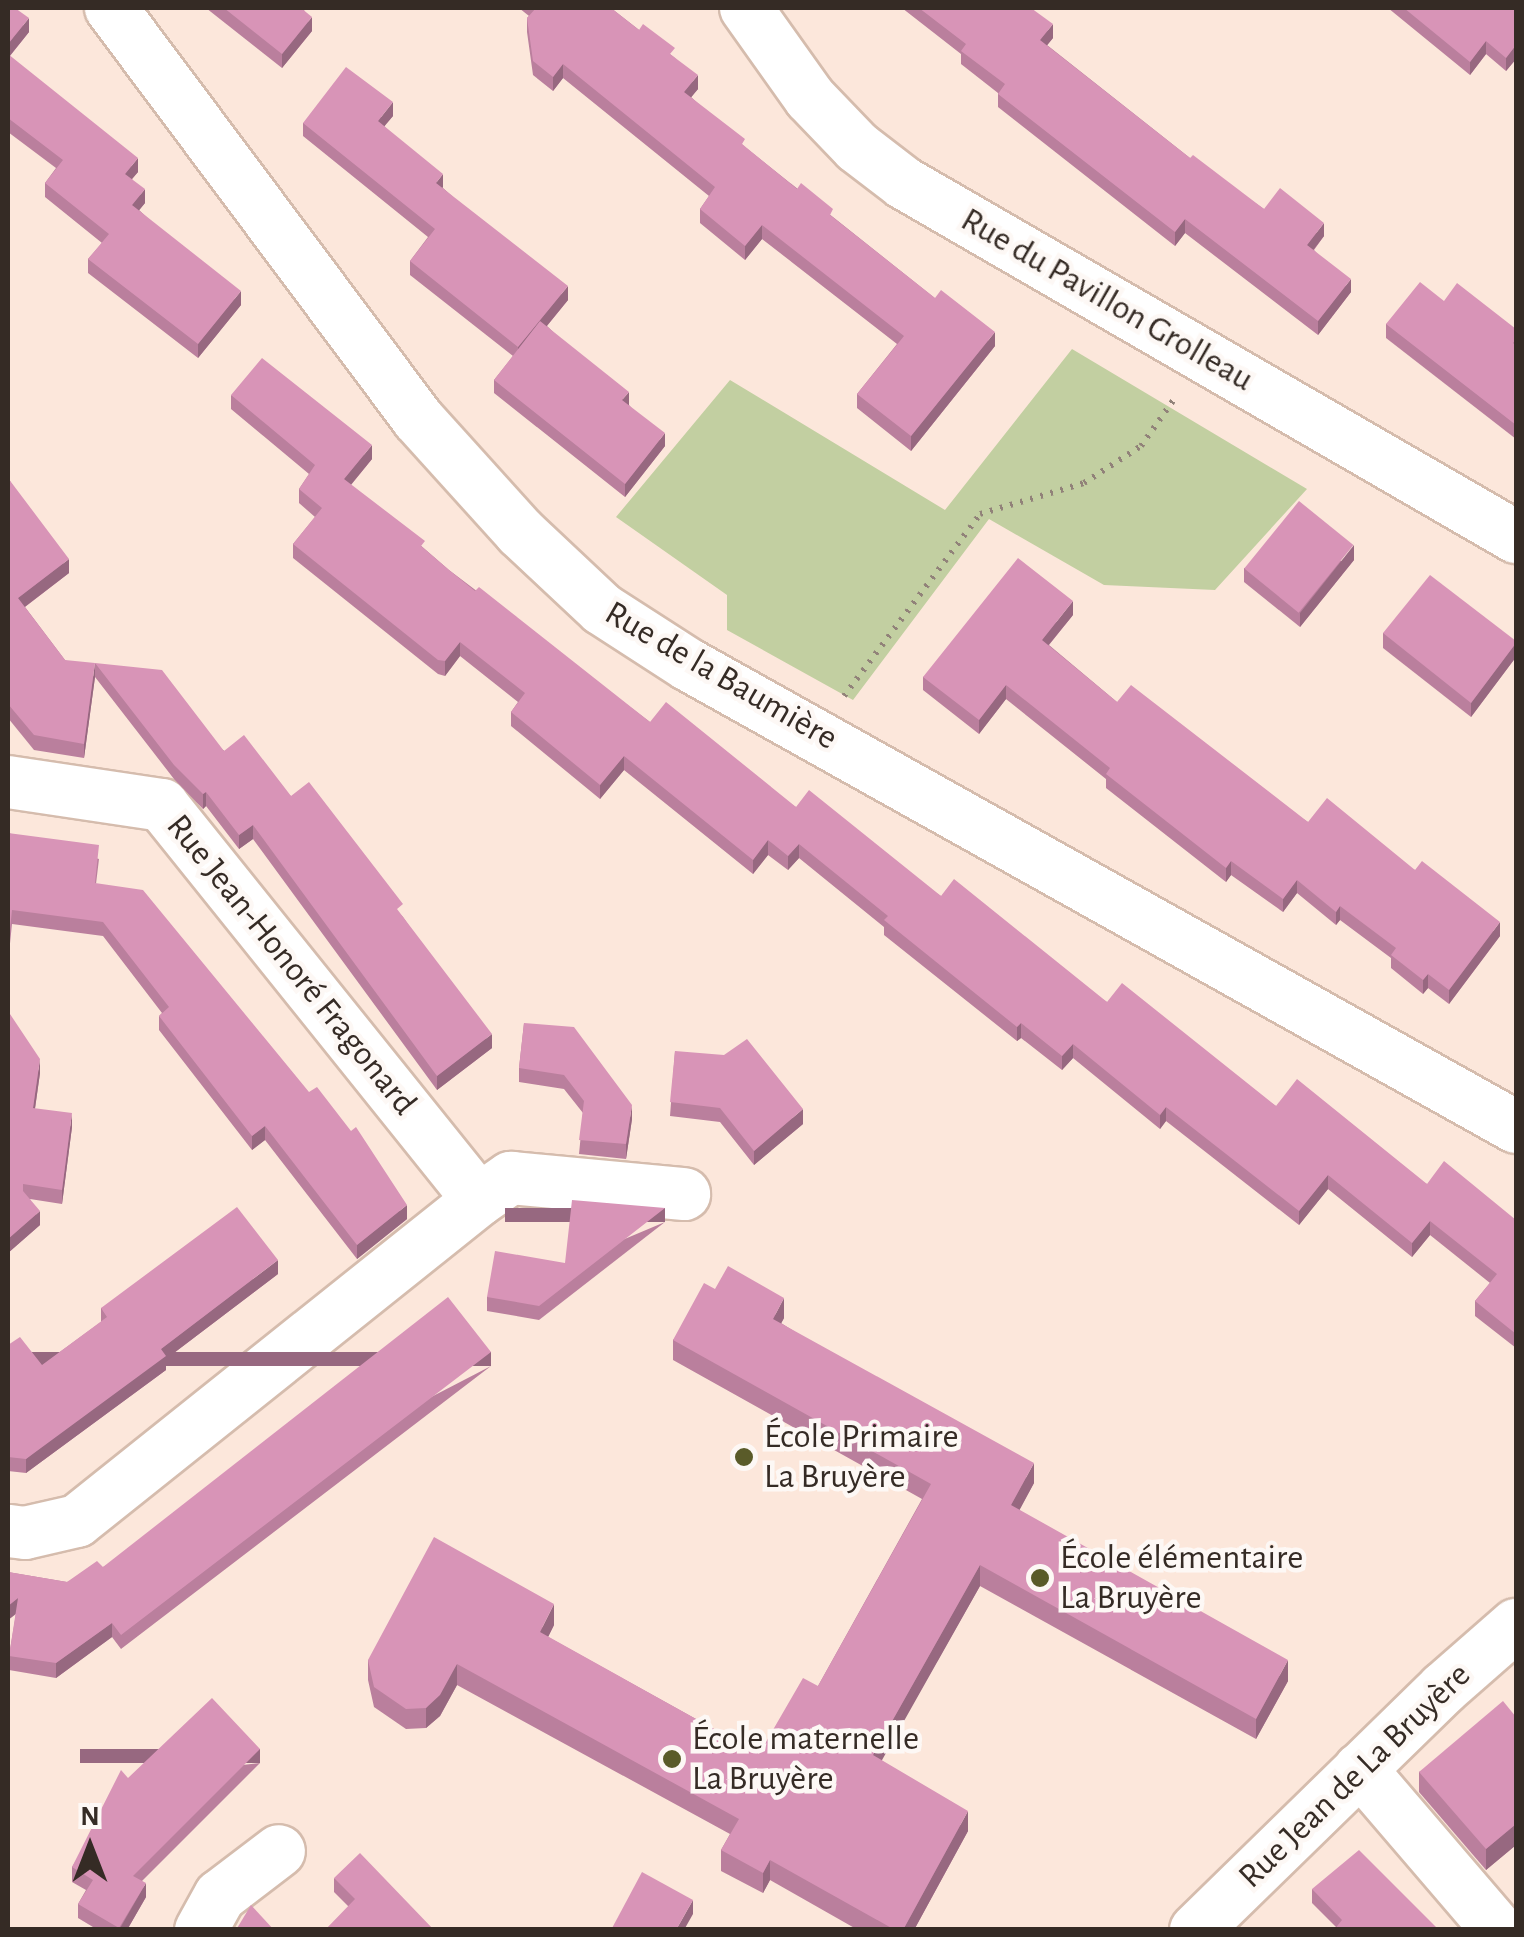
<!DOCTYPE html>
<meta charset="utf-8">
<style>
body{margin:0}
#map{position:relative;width:1524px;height:1937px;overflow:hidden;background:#fce7db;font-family:"Alegreya Sans",sans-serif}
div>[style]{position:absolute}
.green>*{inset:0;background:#c2cfa1}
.path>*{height:6px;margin-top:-3px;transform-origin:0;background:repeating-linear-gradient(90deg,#918279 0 2.5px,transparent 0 10.5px)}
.roads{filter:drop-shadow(2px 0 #d5bcad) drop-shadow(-2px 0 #d5bcad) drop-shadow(0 2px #d5bcad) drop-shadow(0 -2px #d5bcad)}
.minor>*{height:52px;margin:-26px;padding:0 26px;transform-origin:26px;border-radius:26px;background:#fff}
.wall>*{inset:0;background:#ba7f9d}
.shaded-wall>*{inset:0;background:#976880;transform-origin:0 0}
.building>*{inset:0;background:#d894b7;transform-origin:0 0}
.dots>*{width:28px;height:28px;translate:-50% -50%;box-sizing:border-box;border:5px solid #fdf8f5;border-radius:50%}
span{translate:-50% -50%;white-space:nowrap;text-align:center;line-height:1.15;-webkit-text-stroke:9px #fdf8f5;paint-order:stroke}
.street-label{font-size:35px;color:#352b25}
.poi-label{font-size:35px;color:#352b25}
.left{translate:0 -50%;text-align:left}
.frame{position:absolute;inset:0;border:10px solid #352b25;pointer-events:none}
.north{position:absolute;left:40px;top:1797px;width:100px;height:100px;-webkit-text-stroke:8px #fdf8f5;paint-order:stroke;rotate:0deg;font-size:28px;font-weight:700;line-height:40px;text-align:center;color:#352b25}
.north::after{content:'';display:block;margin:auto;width:35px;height:45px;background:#352b25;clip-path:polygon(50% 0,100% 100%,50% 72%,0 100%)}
</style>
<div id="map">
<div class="green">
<i style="clip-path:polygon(1072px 349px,1307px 489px,1215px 590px,1104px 585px,989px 519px,853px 700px,727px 630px,727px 595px,616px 517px,730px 380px,945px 510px)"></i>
</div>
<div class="path">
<i style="left:844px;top:696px;width:227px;rotate:-53.2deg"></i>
<i style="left:980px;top:514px;width:109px;rotate:-16.6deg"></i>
<i style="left:1084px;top:483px;width:68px;rotate:-33deg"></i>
<i style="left:1141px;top:446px;width:59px;rotate:-54.7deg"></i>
</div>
<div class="roads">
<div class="minor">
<i style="left:111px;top:8px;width:513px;rotate:53.24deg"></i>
<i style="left:418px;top:419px;width:152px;rotate:47.9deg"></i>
<i style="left:520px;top:532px;width:112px;rotate:43.2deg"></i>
<i style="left:602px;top:609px;width:103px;rotate:32.8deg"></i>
<i style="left:689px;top:665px;width:947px;rotate:29.19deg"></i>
<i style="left:746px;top:8px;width:110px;rotate:54.6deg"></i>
<i style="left:810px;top:98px;width:68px;rotate:46.2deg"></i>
<i style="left:857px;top:147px;width:59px;rotate:37.5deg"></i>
<i style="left:904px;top:183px;width:707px;rotate:30.05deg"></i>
<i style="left:8px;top:782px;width:156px;rotate:8.5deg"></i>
<i style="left:162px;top:805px;width:506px;rotate:51.25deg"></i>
<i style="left:479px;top:1200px;width:514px;rotate:141.39deg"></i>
<i style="left:77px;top:1521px;width:53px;rotate:167deg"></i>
<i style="left:25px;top:1533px;width:17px;rotate:-173deg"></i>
<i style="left:479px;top:1200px;width:39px;rotate:-35deg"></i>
<i style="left:511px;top:1178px;width:174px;rotate:5.3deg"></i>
<i style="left:1360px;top:1769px;width:212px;rotate:49.4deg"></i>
<i style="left:201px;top:1930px;width:39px;rotate:-61deg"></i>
<i style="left:220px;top:1896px;width:74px;rotate:-37.3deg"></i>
<i style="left:1196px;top:1930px;width:347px;rotate:-44.3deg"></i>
<i style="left:1444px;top:1688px;width:96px;rotate:-41.2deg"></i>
</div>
</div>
<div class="wall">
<i style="clip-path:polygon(8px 8px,29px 32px,10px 56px,138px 172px,132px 179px,145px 203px,139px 210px,241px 305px,198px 358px,88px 273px,88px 259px,102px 243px,45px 197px,45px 183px,56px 168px,8px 132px)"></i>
<i style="clip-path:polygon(206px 8px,306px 8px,304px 10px,312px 31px,282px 68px)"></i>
<i style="clip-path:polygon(519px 8px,611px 8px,675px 58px,698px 89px,691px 97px,745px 147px,995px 346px,911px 451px,857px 408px,857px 394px,897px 344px,762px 239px,745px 260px,700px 223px,700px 209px,709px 196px,563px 78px,553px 91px,533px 75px,527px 32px,527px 18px,529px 16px)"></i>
<i style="clip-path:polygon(902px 8px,1031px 8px,1053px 38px,1047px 45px,1190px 158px,1264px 209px,1324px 236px,1314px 250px,1351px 292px,1318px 335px,1185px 233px,1175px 246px,998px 107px,998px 93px,961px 64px,961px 54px)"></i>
<i style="clip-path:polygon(1388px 8px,1516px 8px,1516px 59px,1506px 71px,1486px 54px,1470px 75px)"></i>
<i style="clip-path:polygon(393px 116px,384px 126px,443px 188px,568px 300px,547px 326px,629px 405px,665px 446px,625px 497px,494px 393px,494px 380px,513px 356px,410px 275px,410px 261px,428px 237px,303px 136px,303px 123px)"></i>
<i style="clip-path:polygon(1444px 301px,1516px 329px,1516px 439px,1386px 338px,1386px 324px)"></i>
<i style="clip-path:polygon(231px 395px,372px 459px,351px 485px,449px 570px,650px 722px,796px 807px,941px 896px,1107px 1002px,1276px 1106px,1427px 1184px,1516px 1220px,1516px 1348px,1475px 1316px,1475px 1301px,1490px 1283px,1430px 1235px,1412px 1257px,1328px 1189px,1299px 1225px,1166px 1121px,1160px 1129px,1073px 1058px,1062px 1070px,1021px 1038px,1017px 1041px,884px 935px,884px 927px,799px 858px,788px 870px,768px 855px,753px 874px,624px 770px,600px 799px,511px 726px,511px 712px,518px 702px,460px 656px,445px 676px,438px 674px,293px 558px,293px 544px,315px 517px,299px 503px,299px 489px,309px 474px,231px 409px)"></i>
<i style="clip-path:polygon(8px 478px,69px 573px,25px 607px,65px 660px,95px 677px,84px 758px,34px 750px,8px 718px)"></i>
<i style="clip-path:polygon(1354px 560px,1300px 627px,1244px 582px,1244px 568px)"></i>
<i style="clip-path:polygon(1073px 615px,1049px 645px,1117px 702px,1308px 822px,1415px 870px,1500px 936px,1449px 1004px,1428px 988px,1423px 994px,1391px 968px,1391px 958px,1340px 920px,1336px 925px,1297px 893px,1283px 912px,1231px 875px,1226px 882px,1106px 788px,1106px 779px,1006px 699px,979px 734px,923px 690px,923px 677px)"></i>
<i style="clip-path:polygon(1383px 633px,1516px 641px,1516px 657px,1471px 717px,1383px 648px)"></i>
<i style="clip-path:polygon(95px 663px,291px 796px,403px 917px,492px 1048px,437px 1090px,253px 839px,239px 849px,206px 806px,203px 809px,174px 779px,95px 677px)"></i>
<i style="clip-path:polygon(8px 833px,99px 859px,96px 884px,407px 1219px,357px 1259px,265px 1140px,252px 1150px,159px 1030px,159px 1016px,162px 1013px,103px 936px,12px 924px,8px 963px)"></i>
<i style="clip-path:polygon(8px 1011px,40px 1073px,35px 1109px,72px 1127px,62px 1204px,30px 1199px,40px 1225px,8px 1253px)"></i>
<i style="clip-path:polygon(524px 1023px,632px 1119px,626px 1159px,579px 1154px,583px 1113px,564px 1089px,519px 1082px,519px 1068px)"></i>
<i style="clip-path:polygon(675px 1051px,803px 1124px,754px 1165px,720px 1122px,670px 1116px)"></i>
<i style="clip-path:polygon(665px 1222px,539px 1320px,487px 1311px,487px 1297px)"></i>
<i style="clip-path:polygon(278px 1274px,166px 1359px,166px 1370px,26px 1473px,8px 1471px,8px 1345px,42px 1365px,101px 1322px,101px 1308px)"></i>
<i style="clip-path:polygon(715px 1289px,784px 1318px,781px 1323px,1034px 1483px,1019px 1510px,1288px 1681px,1256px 1739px,980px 1586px,881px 1760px,968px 1831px,914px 1930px,858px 1930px,770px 1880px,763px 1893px,721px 1871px,721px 1850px,730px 1834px,457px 1685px,440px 1716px,426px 1728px,406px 1729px,374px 1707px,368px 1680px,368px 1660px,554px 1625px,548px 1637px,759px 1754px,818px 1686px,922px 1499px,673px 1360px,673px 1340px)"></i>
<i style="clip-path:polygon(491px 1366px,121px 1649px,112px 1637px,56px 1678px,9px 1670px,9px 1656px,16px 1614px,8px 1620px,8px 1572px,67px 1582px,103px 1567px)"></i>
<i style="clip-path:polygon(1516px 1717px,1516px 1845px,1486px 1870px,1419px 1792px,1419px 1772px)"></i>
<i style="clip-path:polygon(260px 1763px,142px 1881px,146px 1897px,127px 1930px,98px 1930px,78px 1918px,78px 1904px,86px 1890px,72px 1882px,72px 1867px,128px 1778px)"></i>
<i style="clip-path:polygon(334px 1878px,434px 1930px,348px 1906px,334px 1892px)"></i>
<i style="clip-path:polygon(1312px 1889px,1439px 1930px,1336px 1927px,1312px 1903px)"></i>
</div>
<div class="shaded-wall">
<i style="clip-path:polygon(312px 17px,312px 31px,282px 68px,282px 54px)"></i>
<i style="clip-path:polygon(29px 18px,29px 32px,8px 58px,8px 44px)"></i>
<i style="clip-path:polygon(1053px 24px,1053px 38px,1040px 54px,1040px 40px)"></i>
<i style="clip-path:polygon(1486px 41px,1486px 54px,1470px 75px,1470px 62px)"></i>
<i style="clip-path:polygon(1516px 45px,1516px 59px,1506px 71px,1506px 58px)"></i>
<i style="clip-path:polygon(563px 64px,563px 78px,553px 91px,553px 77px)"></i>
<i style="clip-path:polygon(698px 75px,698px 89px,684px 106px,684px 92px)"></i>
<i style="clip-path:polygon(393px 102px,393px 116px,378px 134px,378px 121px)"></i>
<i style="clip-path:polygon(138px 158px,138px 172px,125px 187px,125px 174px)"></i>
<i style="clip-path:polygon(443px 174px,443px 187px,436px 196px,436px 183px)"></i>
<i style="clip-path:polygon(145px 189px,145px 203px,132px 219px,132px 205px)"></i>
<i style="clip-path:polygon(1185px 219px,1185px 233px,1175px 246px,1175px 232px)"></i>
<i style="clip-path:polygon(1324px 223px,1324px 236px,1307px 258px,1307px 245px)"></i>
<i style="clip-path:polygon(762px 225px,762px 239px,745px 260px,745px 246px)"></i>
<i style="clip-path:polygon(1351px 279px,1351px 292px,1318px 335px,1318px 321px)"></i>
<i style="clip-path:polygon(568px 286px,568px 300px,518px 361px,518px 347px)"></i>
<i style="clip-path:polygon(241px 291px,241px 305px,198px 358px,198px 344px)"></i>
<i style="clip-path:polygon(995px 332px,995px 346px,911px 451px,911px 436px)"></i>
<i style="clip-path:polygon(629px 392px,629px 405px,622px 414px,622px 400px)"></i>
<i style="clip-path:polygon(665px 433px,665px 446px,625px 497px,625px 484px)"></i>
<i style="clip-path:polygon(372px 445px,372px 459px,344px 493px,344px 479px)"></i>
<i style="clip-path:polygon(1354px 545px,1354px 560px,1300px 627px,1300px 613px)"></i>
<i style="clip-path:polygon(69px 559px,69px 573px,18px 612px,18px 598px)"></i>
<i style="clip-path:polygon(1073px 601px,1073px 615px,1042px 653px,1042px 640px)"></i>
<i style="clip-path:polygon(460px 642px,460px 656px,445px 676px,445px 661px)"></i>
<i style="clip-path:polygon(1516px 643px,1516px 657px,1471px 717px,1471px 703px)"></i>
<i style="clip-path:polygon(95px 663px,95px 677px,84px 758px,84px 744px)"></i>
<i style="clip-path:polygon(1006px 685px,1006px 699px,979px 734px,979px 720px)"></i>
<i style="clip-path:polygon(624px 756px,624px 770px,600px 799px,600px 785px)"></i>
<i style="clip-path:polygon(206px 792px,206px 806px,203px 809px,203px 794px)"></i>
<i style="clip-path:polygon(253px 825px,253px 839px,239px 849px,239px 835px)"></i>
<i style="clip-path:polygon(768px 840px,768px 855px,753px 874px,753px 860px)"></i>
<i style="clip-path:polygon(799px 844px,799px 858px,788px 870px,788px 856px)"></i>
<i style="clip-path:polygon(1231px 861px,1231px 875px,1226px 882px,1226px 868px)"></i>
<i style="clip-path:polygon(1297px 880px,1297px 893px,1283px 912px,1283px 899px)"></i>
<i style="clip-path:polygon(1340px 906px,1340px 920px,1336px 925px,1336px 912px)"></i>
<i style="clip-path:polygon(1500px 922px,1500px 936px,1449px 1004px,1449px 990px)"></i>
<i style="clip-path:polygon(1428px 974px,1428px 988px,1423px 994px,1423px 980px)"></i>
<i style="clip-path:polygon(1021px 1023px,1021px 1038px,1017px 1041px,1017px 1027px)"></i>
<i style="clip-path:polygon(492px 1034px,492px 1048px,437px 1090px,437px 1076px)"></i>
<i style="clip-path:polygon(1073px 1044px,1073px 1058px,1062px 1070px,1062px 1056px)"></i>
<i style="clip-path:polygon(40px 1059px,40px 1073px,33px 1122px,33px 1108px)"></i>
<i style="clip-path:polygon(632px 1105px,632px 1119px,626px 1159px,626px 1144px)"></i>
<i style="clip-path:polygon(1166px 1107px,1166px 1121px,1160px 1129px,1160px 1115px)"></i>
<i style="clip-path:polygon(803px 1109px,803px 1124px,754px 1165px,754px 1151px)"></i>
<i style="clip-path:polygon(72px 1113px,72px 1127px,62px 1204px,62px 1190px)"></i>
<i style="clip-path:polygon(265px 1126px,265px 1140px,252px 1150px,252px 1136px)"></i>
<i style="clip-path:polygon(1328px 1175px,1328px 1189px,1299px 1225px,1299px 1211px)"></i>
<i style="clip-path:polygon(407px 1205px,407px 1219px,357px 1259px,357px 1245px)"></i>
<i style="left:665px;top:1208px;width:14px;height:160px;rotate:90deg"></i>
<i style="clip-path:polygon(40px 1211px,40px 1225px,8px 1253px,8px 1239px)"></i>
<i style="clip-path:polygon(1430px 1221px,1430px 1235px,1412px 1257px,1412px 1243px)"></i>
<i style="clip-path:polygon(278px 1260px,278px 1274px,166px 1359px,166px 1370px,26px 1473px,26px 1459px,161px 1349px)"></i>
<i style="clip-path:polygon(784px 1298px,784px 1318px,773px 1339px,773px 1319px)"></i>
<i style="left:491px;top:1352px;width:14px;height:466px;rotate:90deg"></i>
<i style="clip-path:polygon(1034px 1463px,1034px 1483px,1011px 1526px,1011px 1505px)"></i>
<i style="clip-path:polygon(980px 1565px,980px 1586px,873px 1776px,873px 1755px)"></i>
<i style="clip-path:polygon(18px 1598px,18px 1612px,8px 1620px,8px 1606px)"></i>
<i style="clip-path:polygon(554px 1604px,554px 1625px,540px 1653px,540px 1632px)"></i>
<i style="clip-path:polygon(112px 1623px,112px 1637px,56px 1678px,56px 1663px)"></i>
<i style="clip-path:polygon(1288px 1660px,1288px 1681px,1256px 1739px,1256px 1719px)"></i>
<i style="clip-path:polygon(457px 1664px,457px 1685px,440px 1716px,426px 1728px,426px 1708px)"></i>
<i style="left:260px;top:1749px;width:14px;height:180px;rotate:90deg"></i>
<i style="clip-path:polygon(968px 1811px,968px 1831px,914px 1930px,903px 1930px)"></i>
<i style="clip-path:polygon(1516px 1824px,1516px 1845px,1486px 1870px,1486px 1849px)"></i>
<i style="clip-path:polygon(770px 1860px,770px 1880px,763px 1893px,763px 1873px)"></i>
<i style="clip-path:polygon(146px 1883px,146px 1897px,127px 1930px,119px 1930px)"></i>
<i style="clip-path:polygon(693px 1900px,693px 1914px,684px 1930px,676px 1930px)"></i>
</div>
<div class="building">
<i style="clip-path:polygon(8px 8px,15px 8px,29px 18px,8px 44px)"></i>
<i style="clip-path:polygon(224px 8px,301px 8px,312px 17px,282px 54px)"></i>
<i style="clip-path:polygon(536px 8px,611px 8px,639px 30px,643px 24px,675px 48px,670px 54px,698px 75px,684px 92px,745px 139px,742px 144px,797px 189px,801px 183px,833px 209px,830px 215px,935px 298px,941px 290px,995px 332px,911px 436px,857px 394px,904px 336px,762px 225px,745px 246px,700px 209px,715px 187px,563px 64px,553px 77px,533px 61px,527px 18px)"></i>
<i style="clip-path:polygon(919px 8px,1031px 8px,1053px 24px,1040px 40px,1190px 158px,1193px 155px,1264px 209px,1280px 188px,1324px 223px,1307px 245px,1351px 279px,1318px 321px,1185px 219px,1175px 232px,998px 94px,1005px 84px,961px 51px,966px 44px)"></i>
<i style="clip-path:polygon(1404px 8px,1516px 8px,1516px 45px,1506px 58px,1486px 41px,1470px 62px)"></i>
<i style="clip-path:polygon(8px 54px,138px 158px,125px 174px,145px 189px,132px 205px,241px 291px,198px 344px,88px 259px,109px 234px,45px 183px,63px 160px,8px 118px)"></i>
<i style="clip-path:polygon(346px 67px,393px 102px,378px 121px,443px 174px,436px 183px,568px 286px,518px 347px,410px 261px,435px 229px,303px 123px)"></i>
<i style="clip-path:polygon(1420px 282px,1444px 301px,1457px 283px,1516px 329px,1516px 339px,1513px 343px,1516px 346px,1516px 425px,1386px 324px)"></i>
<i style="clip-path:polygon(540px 321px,629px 392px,622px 400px,665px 433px,625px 484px,494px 380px)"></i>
<i style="clip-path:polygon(262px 358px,372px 445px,344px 479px,425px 541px,421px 546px,449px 570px,475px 591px,479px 587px,650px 722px,666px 702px,796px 807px,809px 790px,941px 896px,954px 879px,1107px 1002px,1122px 983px,1276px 1106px,1297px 1079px,1427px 1184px,1444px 1161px,1516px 1220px,1516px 1334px,1475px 1301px,1497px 1274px,1430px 1221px,1412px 1243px,1328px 1175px,1299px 1211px,1166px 1107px,1160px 1115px,1073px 1044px,1062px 1056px,1021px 1023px,1017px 1027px,884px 920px,888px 916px,799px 844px,788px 856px,768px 840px,753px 860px,624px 756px,600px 785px,511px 712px,525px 693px,460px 642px,445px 661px,438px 660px,293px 544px,322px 508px,299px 489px,315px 465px,231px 395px)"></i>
<i style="clip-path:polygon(8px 478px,69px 559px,18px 598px,65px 660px,95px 663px,84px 744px,34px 735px,8px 704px)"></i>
<i style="left:1299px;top:501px;width:70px;height:87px;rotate:39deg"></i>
<i style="clip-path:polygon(1018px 558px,1073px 601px,1042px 640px,1117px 702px,1131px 685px,1308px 822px,1327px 798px,1415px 870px,1422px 861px,1500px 922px,1449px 990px,1428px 974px,1423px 980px,1391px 955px,1396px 948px,1340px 906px,1336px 912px,1297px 880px,1283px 899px,1231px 861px,1226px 868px,1106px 774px,1110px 768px,1006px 685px,979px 720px,923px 677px)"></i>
<i style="clip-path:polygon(1430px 575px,1516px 641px,1516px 643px,1471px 703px,1383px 633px)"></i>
<i style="clip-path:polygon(95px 663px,162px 670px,224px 751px,244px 735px,291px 796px,309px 782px,403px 904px,397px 909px,492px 1034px,437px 1076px,253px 825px,239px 835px,206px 792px,203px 794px,174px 765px)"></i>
<i style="clip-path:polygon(8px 833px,99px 845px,95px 883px,143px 890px,309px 1092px,317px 1087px,351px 1131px,356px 1127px,407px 1205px,357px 1245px,265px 1126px,252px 1136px,159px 1016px,169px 1007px,103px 922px,12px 910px,8px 949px)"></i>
<i style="clip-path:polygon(8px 1011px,40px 1059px,33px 1108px,72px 1113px,62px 1190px,23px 1184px,23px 1191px,40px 1211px,8px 1239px)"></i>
<i style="clip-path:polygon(524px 1023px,574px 1027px,632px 1105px,626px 1144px,579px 1140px,584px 1101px,564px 1075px,519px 1068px)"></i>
<i style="clip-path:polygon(747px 1039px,803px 1109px,754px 1151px,720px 1108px,670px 1102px,675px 1051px,724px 1055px)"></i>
<i style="clip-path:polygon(572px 1200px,665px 1208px,539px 1306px,487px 1297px,495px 1251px,565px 1263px)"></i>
<i style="clip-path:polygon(237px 1207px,278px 1260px,161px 1349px,166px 1356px,26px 1459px,8px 1457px,8px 1345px,20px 1337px,42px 1365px,107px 1317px,101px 1308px)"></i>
<i style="clip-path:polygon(728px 1266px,784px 1298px,773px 1319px,1034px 1463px,1011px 1505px,1288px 1660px,1256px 1719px,980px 1565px,873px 1755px,968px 1811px,903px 1930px,895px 1930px,770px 1860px,763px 1873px,721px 1850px,739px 1819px,457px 1664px,440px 1695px,426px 1708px,406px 1709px,374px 1687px,368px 1660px,434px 1537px,554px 1604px,540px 1632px,759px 1754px,803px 1678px,818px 1686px,931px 1484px,673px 1340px,704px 1283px,715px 1289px)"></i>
<i style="clip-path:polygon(448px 1297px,491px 1352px,121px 1635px,112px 1623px,56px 1663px,9px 1656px,18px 1598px,8px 1606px,8px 1572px,67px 1582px,97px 1561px,103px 1567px)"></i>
<i style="clip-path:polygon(212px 1698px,260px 1749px,133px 1876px,146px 1883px,119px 1928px,78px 1904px,93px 1880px,72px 1867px,121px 1770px,128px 1778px)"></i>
<i style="clip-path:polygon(1503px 1701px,1516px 1717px,1516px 1824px,1486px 1849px,1419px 1772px)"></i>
<i style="clip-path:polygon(1359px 1850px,1439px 1930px,1334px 1930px,1342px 1920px,1312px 1889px)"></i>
<i style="clip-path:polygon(360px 1853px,434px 1930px,325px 1930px,355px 1899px,334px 1878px)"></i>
<i style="clip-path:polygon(642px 1872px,693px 1900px,676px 1930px,611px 1930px)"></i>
<i style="clip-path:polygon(251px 1905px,274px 1930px,236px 1930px)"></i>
</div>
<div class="dots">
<i style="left:744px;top:1457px;background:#5a5b29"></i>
<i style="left:1040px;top:1578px;background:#5a5b29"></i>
<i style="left:672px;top:1759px;background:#5a5b29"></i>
</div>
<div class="street-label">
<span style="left:1107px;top:300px;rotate:30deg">Rue du Pavillon Grolleau</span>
<span style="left:721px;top:676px;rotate:30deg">Rue de la Baumière</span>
<span style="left:291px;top:965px;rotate:51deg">Rue Jean-Honoré Fragonard</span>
<span style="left:1355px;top:1776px;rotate:-44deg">Rue Jean de La Bruyère</span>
</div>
<div class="poi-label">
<span class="left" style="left:764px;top:1457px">École Primaire<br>La Bruyère</span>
<span class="left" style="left:1060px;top:1578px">École élémentaire<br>La Bruyère</span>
<span class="left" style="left:692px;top:1759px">École maternelle<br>La Bruyère</span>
</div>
<div class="frame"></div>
<div class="north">N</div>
</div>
